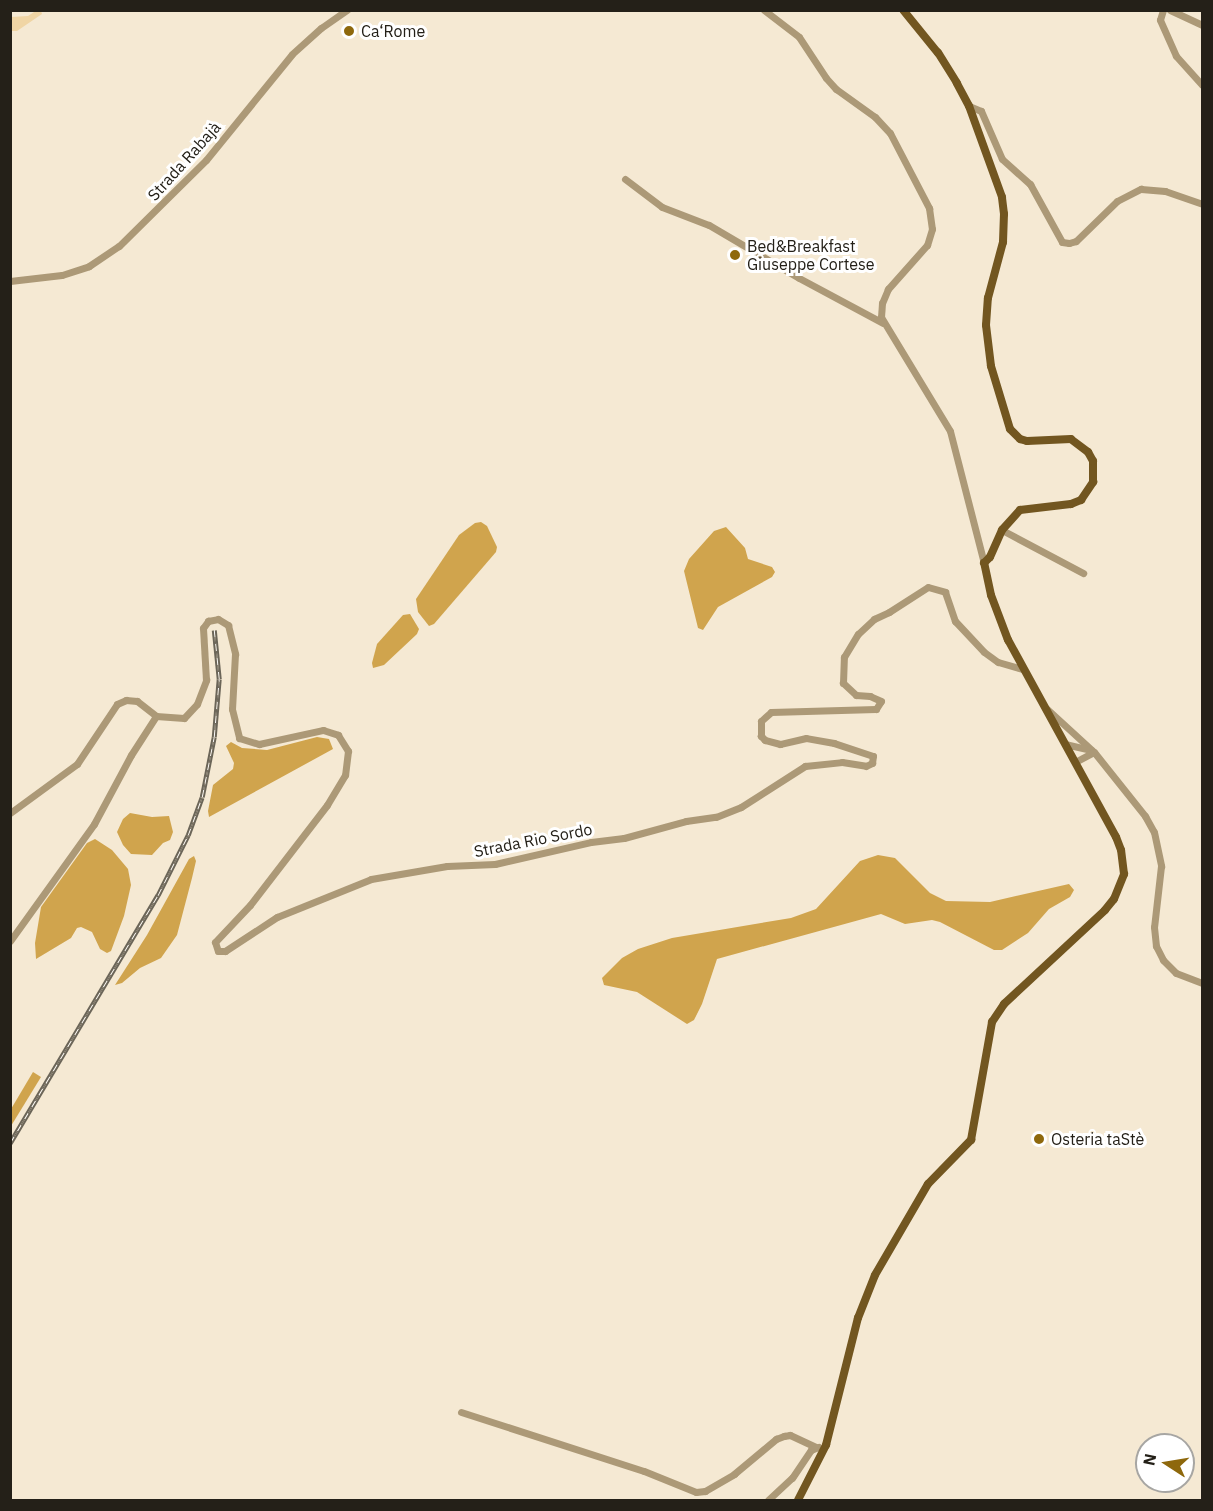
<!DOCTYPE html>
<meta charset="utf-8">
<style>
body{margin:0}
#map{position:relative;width:1213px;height:1511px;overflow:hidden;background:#f5e9d3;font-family:"IBM Plex Sans",sans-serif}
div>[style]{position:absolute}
.green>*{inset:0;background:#f0d5a4}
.forest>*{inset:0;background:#d0a44d}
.minor>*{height:7px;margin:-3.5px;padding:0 3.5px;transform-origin:3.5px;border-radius:3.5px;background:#ac9977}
.major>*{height:8px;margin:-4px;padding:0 4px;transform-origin:4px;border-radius:4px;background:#725620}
.rail>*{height:4.5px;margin-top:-2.25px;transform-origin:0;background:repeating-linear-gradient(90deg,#fff 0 7px,#6b6558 0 14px);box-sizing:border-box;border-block:2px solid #6b6558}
.dots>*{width:16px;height:16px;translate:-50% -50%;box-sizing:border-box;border:3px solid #fff;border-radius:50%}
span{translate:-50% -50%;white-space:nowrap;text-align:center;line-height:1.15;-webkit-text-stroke:6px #fff;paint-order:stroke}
.poi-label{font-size:16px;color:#242018}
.left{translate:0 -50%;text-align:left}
.street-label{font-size:16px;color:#242018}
.frame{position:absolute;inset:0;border:12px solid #242018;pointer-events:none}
.north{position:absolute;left:1135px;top:1433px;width:60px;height:60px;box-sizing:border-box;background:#fff;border:2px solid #a7a6a3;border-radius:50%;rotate:282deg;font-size:16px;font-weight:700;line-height:24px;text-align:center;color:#242018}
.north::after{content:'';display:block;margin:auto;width:21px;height:27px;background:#8e680c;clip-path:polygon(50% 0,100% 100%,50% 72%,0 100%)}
</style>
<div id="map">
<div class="green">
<i style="clip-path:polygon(37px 10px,41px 11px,42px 14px,17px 31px,11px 31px,11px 17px,28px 16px)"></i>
</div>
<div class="forest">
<i style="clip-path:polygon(481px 522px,487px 526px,497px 547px,496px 552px,434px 624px,429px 626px,418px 612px,416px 599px,459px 535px,475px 523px)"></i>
<i style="clip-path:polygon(726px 527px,745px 548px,748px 559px,772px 567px,775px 572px,772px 577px,718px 607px,703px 630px,698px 628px,684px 571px,689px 559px,714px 531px)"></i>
<i style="clip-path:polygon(410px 614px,419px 629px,417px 634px,384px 665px,373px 668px,372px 663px,377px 644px,403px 615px)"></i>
<i style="clip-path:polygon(317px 737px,329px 739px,333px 749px,209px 817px,208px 811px,213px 785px,233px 769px,234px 763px,226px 746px,231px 742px,242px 748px,267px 750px)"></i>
<i style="clip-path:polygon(130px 813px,152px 817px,169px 816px,173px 832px,170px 840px,163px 843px,152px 855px,131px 854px,123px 845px,117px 832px,123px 819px)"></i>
<i style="clip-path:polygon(95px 839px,112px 850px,128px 869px,131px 885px,124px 916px,111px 951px,107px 953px,100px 949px,92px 932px,81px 927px,77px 928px,71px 938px,36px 959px,35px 943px,41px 907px,87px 843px)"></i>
<i style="clip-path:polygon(878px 855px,895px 858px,930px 893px,946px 901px,990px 902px,1069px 884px,1074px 890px,1070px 897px,1049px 909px,1028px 933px,1002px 950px,994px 950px,940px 922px,932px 920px,905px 924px,881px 914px,717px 959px,702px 1004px,694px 1020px,687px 1024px,637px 992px,604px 985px,602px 978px,622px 958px,638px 949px,672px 938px,791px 918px,816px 909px,860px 861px)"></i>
<i style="clip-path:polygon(194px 856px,196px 861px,192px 878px,177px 935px,161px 958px,140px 968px,122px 983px,115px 985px,147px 935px,189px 859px)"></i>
<i style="clip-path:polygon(33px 1072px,41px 1077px,11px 1126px,11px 1109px)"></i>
</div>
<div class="minor">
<i style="left:764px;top:10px;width:44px;rotate:37.6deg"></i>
<i style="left:799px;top:37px;width:49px;rotate:56.6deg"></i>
<i style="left:826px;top:78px;width:15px;rotate:48deg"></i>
<i style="left:836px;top:89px;width:48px;rotate:35.7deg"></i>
<i style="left:875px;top:117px;width:22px;rotate:47deg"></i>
<i style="left:890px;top:133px;width:85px;rotate:62.5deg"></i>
<i style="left:929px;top:208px;width:21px;rotate:82deg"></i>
<i style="left:932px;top:229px;width:17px;rotate:107deg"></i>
<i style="left:927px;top:245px;width:59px;rotate:131.6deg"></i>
<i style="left:888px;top:289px;width:15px;rotate:113deg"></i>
<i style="left:882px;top:303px;width:14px;rotate:94deg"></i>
<i style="left:881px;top:317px;width:133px;rotate:58.8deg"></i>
<i style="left:950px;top:431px;width:136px;rotate:75.6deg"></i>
<i style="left:1163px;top:10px;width:10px;rotate:107deg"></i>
<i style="left:1160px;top:20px;width:39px;rotate:66deg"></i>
<i style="left:1176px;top:56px;width:39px;rotate:48deg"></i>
<i style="left:1170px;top:10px;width:35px;rotate:25deg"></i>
<i style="left:969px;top:106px;width:13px;rotate:23deg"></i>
<i style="left:981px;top:111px;width:52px;rotate:66.4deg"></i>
<i style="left:1002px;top:159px;width:38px;rotate:42deg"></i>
<i style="left:1030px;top:184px;width:66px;rotate:61.1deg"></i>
<i style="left:1062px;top:242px;width:7px;rotate:8deg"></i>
<i style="left:1069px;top:243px;width:7px;rotate:-16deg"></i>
<i style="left:1076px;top:241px;width:57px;rotate:-44.3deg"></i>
<i style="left:1117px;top:201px;width:27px;rotate:-27deg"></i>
<i style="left:1141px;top:189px;width:24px;rotate:5deg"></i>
<i style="left:1165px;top:191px;width:39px;rotate:19deg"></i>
<i style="left:625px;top:179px;width:46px;rotate:37.1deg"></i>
<i style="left:662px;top:207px;width:50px;rotate:21deg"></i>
<i style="left:709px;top:225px;width:104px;rotate:30.5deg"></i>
<i style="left:799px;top:278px;width:95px;rotate:28.2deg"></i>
<i style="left:10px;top:281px;width:52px;rotate:-6.6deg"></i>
<i style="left:62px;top:275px;width:28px;rotate:-18deg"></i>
<i style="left:89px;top:266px;width:36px;rotate:-34deg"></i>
<i style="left:119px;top:246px;width:122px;rotate:-44.7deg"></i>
<i style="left:206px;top:160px;width:136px;rotate:-50.9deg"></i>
<i style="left:292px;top:54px;width:39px;rotate:-42deg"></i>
<i style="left:321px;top:28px;width:32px;rotate:-35deg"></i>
<i style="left:1002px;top:530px;width:92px;rotate:28deg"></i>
<i style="left:1047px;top:709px;width:64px;rotate:42.5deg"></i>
<i style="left:1094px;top:752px;width:82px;rotate:51.4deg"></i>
<i style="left:1145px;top:816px;width:18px;rotate:61deg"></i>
<i style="left:1154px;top:832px;width:35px;rotate:78deg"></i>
<i style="left:1161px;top:866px;width:61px;rotate:96.5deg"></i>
<i style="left:1154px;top:927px;width:19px;rotate:84deg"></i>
<i style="left:1156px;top:946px;width:16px;rotate:63deg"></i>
<i style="left:1163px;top:960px;width:18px;rotate:45deg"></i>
<i style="left:1176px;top:973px;width:28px;rotate:21deg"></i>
<i style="left:156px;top:716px;width:28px;rotate:4deg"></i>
<i style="left:184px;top:718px;width:19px;rotate:-47deg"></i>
<i style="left:197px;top:704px;width:26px;rotate:-69deg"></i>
<i style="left:206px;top:680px;width:52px;rotate:-93.3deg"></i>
<i style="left:203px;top:628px;width:9px;rotate:-54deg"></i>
<i style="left:208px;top:621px;width:10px;rotate:-11deg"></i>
<i style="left:218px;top:619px;width:12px;rotate:31deg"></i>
<i style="left:228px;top:625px;width:30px;rotate:76deg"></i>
<i style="left:235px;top:654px;width:55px;rotate:93.1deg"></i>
<i style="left:232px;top:709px;width:30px;rotate:76deg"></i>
<i style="left:239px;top:738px;width:21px;rotate:17deg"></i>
<i style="left:259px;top:744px;width:66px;rotate:-12.3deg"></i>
<i style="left:323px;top:730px;width:16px;rotate:18deg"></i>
<i style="left:338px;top:735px;width:19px;rotate:58deg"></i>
<i style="left:348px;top:751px;width:24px;rotate:97deg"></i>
<i style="left:345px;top:775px;width:35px;rotate:121deg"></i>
<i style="left:327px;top:805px;width:126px;rotate:127.6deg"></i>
<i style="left:250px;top:905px;width:51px;rotate:133.4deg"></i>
<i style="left:215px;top:942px;width:9px;rotate:72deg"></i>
<i style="left:218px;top:951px;width:7px"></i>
<i style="left:225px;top:951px;width:62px;rotate:-33.2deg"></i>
<i style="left:277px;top:917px;width:101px;rotate:-22deg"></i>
<i style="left:371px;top:879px;width:77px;rotate:-9.7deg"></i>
<i style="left:447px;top:866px;width:48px;rotate:-2.4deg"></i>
<i style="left:495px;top:864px;width:98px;rotate:-12.9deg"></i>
<i style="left:591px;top:842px;width:33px;rotate:-7deg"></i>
<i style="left:624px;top:838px;width:64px;rotate:-15.3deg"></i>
<i style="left:686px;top:821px;width:30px;rotate:-8deg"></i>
<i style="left:716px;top:817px;width:27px;rotate:-22deg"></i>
<i style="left:741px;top:807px;width:76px;rotate:-32.6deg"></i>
<i style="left:805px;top:766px;width:37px;rotate:-6deg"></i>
<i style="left:842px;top:762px;width:24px;rotate:9deg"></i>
<i style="left:866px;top:766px;width:7px;rotate:-27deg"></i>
<i style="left:872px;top:763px;width:7px;rotate:-82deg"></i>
<i style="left:873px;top:756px;width:41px;rotate:-161.6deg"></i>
<i style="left:834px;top:743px;width:28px;rotate:-170deg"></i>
<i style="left:806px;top:738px;width:27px;rotate:167deg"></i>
<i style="left:780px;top:744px;width:16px;rotate:-165deg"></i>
<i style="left:765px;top:740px;width:6px;rotate:-135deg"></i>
<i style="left:761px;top:736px;width:15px;rotate:-90deg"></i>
<i style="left:761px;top:721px;width:13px;rotate:-42deg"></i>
<i style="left:771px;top:712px;width:105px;rotate:-1.6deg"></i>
<i style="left:876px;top:709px;width:9px;rotate:-58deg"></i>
<i style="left:881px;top:701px;width:12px;rotate:-156deg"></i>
<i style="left:870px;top:696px;width:14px;rotate:-176deg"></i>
<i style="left:856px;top:695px;width:18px;rotate:-137deg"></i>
<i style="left:843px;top:683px;width:26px;rotate:-88deg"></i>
<i style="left:844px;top:657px;width:27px;rotate:-59deg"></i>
<i style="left:858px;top:634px;width:22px;rotate:-43deg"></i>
<i style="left:874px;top:619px;width:17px;rotate:-25deg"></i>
<i style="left:889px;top:612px;width:46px;rotate:-32.7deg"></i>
<i style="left:928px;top:587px;width:18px;rotate:16deg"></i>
<i style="left:945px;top:592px;width:31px;rotate:71deg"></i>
<i style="left:955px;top:621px;width:42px;rotate:46.9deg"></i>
<i style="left:984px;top:652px;width:17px;rotate:36deg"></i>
<i style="left:998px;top:662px;width:26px;rotate:16deg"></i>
<i style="left:1065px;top:744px;width:27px;rotate:13deg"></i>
<i style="left:1075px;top:762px;width:21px;rotate:-28deg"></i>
<i style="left:10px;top:813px;width:83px;rotate:-36.2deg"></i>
<i style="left:77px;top:764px;width:72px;rotate:-56.3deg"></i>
<i style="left:117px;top:704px;width:10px;rotate:-24deg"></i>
<i style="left:126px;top:700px;width:11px;rotate:5deg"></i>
<i style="left:137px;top:701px;width:24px;rotate:38deg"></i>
<i style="left:10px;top:941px;width:144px;rotate:-54.3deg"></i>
<i style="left:94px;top:824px;width:78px;rotate:-61.8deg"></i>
<i style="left:131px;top:755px;width:46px;rotate:-57.3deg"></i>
<i style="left:461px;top:1412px;width:192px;rotate:17.9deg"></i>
<i style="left:644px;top:1471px;width:56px;rotate:22deg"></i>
<i style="left:696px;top:1492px;width:9px;rotate:-6deg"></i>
<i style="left:705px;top:1491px;width:34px;rotate:-30deg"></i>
<i style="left:734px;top:1474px;width:55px;rotate:-39.8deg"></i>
<i style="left:776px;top:1439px;width:9px;rotate:-21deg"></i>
<i style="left:784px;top:1436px;width:6px;rotate:-9deg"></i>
<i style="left:790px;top:1435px;width:29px;rotate:25deg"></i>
<i style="left:768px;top:1500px;width:33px;rotate:-43deg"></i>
<i style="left:792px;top:1478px;width:34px;rotate:-56deg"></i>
<i style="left:811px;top:1450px;width:8px;rotate:-23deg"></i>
</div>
<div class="major">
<i style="left:798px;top:1500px;width:62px;rotate:-63deg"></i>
<i style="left:826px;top:1445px;width:131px;rotate:-75.9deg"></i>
<i style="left:858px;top:1318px;width:46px;rotate:-68.4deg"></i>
<i style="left:875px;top:1275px;width:105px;rotate:-59.8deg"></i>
<i style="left:928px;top:1184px;width:62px;rotate:-45.7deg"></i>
<i style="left:971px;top:1140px;width:120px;rotate:-79.9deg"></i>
<i style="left:992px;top:1022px;width:22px;rotate:-56deg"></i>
<i style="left:1004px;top:1004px;width:138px;rotate:-42.9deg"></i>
<i style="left:1105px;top:910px;width:14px;rotate:-51deg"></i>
<i style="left:1114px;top:899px;width:27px;rotate:-68deg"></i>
<i style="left:1124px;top:874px;width:24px;rotate:-97deg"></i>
<i style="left:1121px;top:850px;width:14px;rotate:-111deg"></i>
<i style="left:1116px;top:837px;width:225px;rotate:-118.7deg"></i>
<i style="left:1008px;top:640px;width:48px;rotate:-110.7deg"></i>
<i style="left:991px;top:595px;width:33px;rotate:-102deg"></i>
<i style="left:984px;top:563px;width:8px;rotate:-45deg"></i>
<i style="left:990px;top:557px;width:30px;rotate:-66deg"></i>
<i style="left:1002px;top:530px;width:27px;rotate:-48deg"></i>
<i style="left:1020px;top:510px;width:51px;rotate:-6.7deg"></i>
<i style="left:1071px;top:504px;width:11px;rotate:-22deg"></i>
<i style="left:1081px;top:500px;width:22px;rotate:-56deg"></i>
<i style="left:1093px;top:482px;width:21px;rotate:-90deg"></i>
<i style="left:1093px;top:461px;width:10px;rotate:-119deg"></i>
<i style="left:1088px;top:452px;width:21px;rotate:-143deg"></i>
<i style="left:1071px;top:439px;width:44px;rotate:177.4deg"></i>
<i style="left:1027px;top:441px;width:7px;rotate:-164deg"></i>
<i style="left:1020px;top:439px;width:14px;rotate:-135deg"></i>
<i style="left:1010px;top:429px;width:66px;rotate:-106.8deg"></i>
<i style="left:991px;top:366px;width:41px;rotate:-97deg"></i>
<i style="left:986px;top:325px;width:27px;rotate:-86deg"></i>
<i style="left:988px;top:298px;width:58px;rotate:-75deg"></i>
<i style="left:1003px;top:242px;width:28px;rotate:-88deg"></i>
<i style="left:1004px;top:214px;width:17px;rotate:-97deg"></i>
<i style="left:1002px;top:197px;width:97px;rotate:-109.9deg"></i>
<i style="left:969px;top:106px;width:26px;rotate:-118deg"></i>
<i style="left:957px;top:83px;width:36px;rotate:-122deg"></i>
<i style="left:938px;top:53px;width:55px;rotate:-129.1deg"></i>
</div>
<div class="rail">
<i style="left:10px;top:1143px;width:289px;rotate:-59.2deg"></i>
<i style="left:158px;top:895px;width:67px;rotate:-63.4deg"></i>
<i style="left:188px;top:835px;width:40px;rotate:-69.8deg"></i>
<i style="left:202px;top:797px;width:61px;rotate:-78.7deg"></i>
<i style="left:214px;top:737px;width:58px;rotate:-85.1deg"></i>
<i style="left:219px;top:679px;width:49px;rotate:-95.8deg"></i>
</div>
<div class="dots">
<i style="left:349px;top:31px;background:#8e680c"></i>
<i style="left:735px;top:255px;background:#8e680c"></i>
<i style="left:1039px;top:1139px;background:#8e680c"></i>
</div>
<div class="poi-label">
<span class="left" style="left:361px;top:31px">Ca‘Rome</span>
<span class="left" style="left:747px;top:255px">Bed&amp;Breakfast<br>Giuseppe Cortese</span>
<span class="left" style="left:1051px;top:1139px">Osteria taStè</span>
</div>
<div class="street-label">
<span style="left:184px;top:161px;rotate:-48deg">Strada Rabajà</span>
<span style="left:533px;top:840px;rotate:-11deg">Strada Rio Sordo</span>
</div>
<div class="frame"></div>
<div class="north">N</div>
</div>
